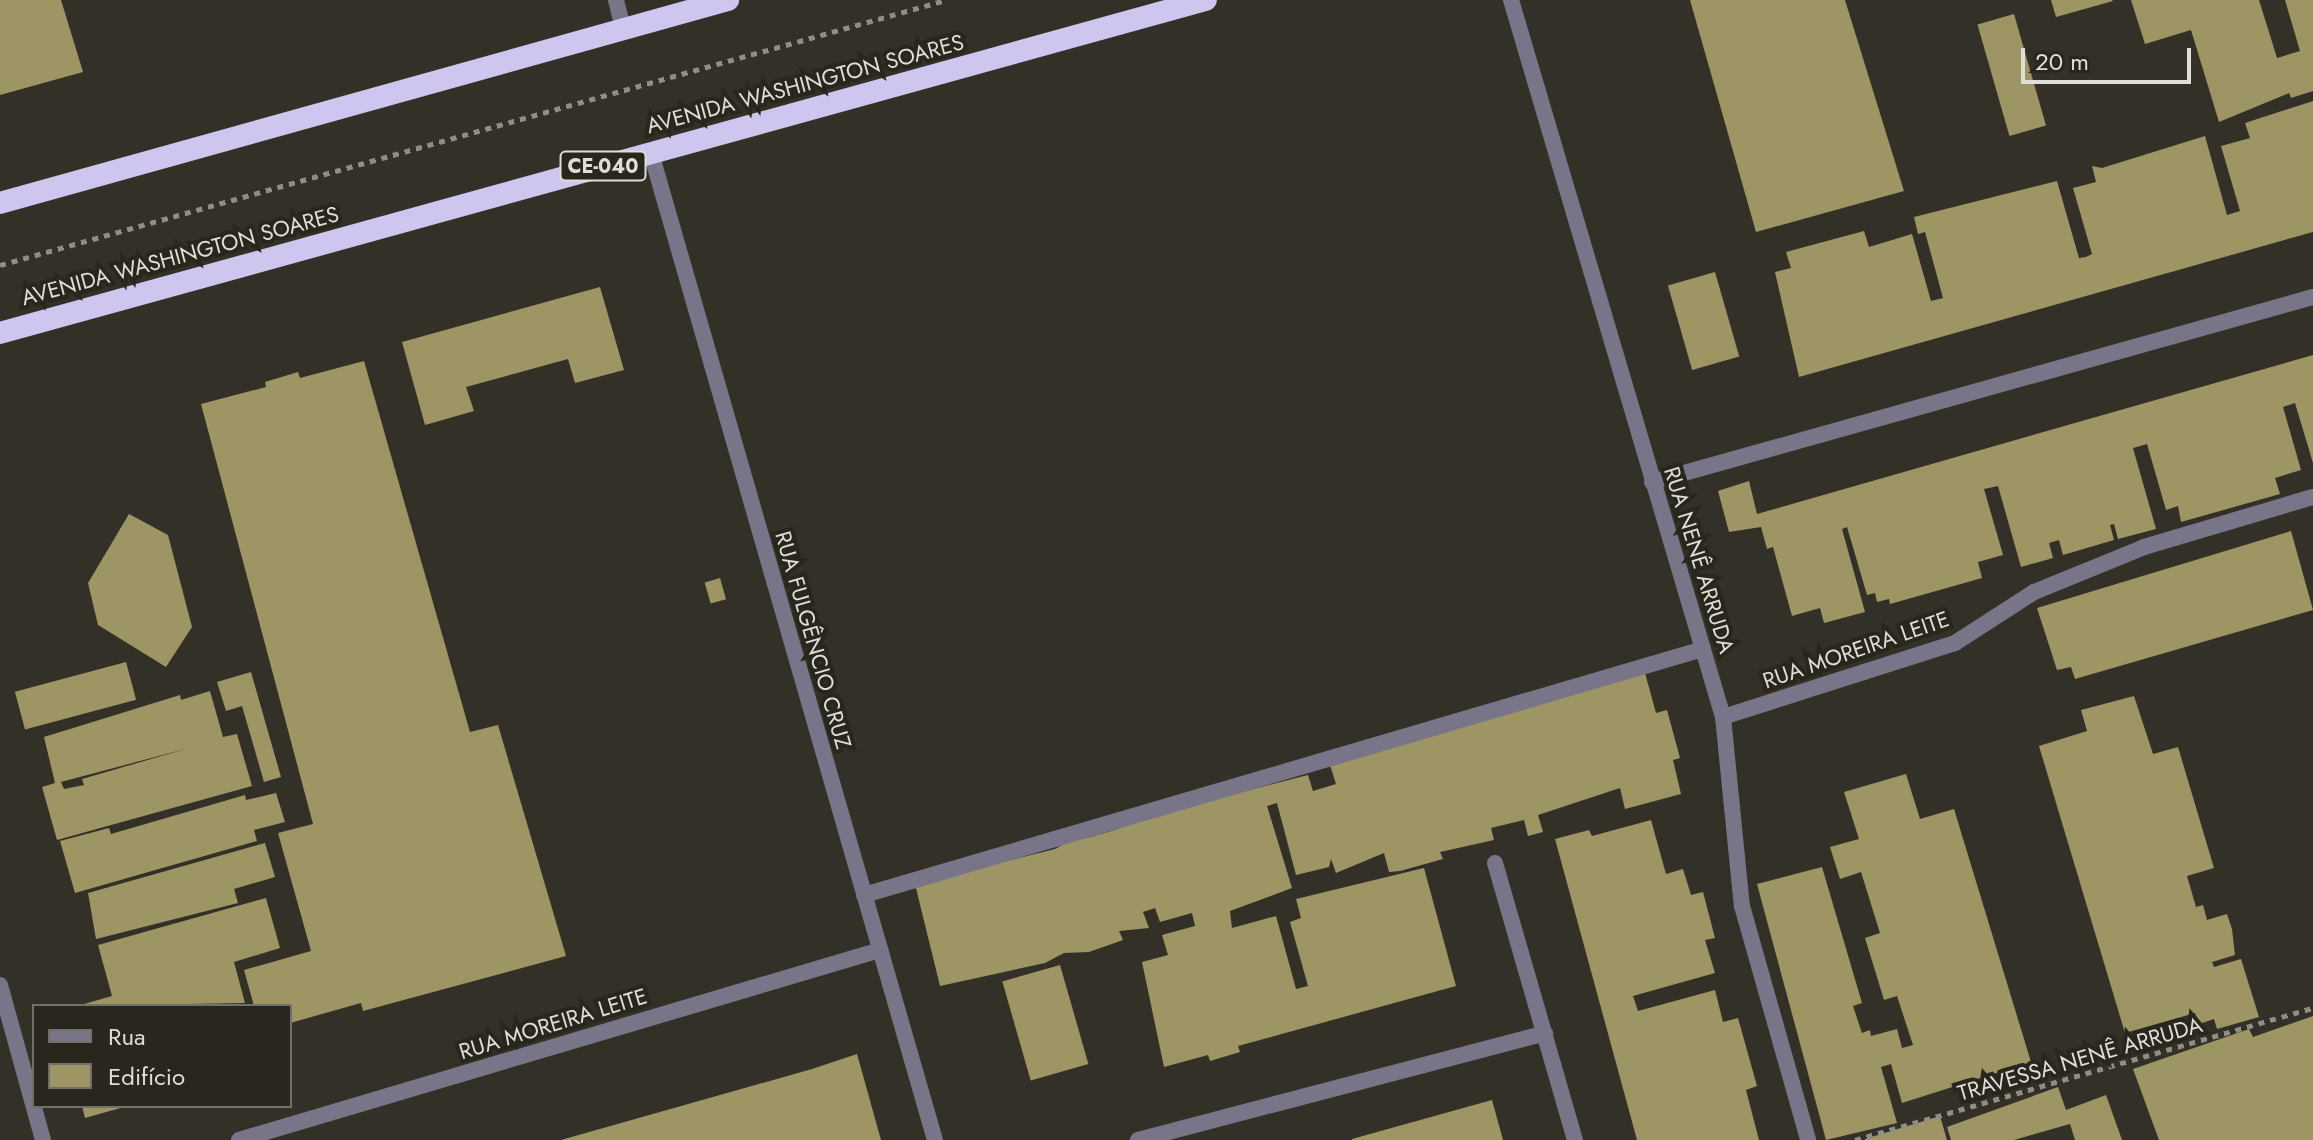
<!DOCTYPE html>
<meta charset="utf-8">
<style>
body{margin:0}
#map{position:relative;width:2313px;height:1140px;overflow:hidden;background:#333127;font-family:Jost,sans-serif}
div>[style]{position:absolute}
.building>*{inset:0;background:#9e9565;transform-origin:0 0}
.path>*{height:5px;margin-top:-2.5px;transform-origin:0;background:repeating-linear-gradient(90deg,#8f8e86 0 6px,transparent 0 12px)}
.service>*{height:16px;margin:-8px;padding:0 8px;transform-origin:8px;border-radius:8px;background:#787588}
.minor>*{height:16px;margin:-8px;padding:0 8px;transform-origin:8px;border-radius:8px;background:#787588}
.trunk>*{height:22px;margin:-11px;padding:0 11px;transform-origin:11px;border-radius:11px;background:#cec6ee}
span{translate:-50% -50%;white-space:nowrap;text-align:center;line-height:1.15;-webkit-text-stroke:8px #29271d;paint-order:stroke}
.shield-label span{padding:2px 6px;background:#29271d;border:2px solid;border-radius:6px;-webkit-text-stroke-width:0}
.shield-label{font-size:20px;color:#dfded8;font-weight:700}
.street-label{font-size:22px;color:#dfded8}
.legend{position:absolute;left:32px;top:1004px;width:260px;height:104px;box-sizing:border-box;background:#29271d;border:2px solid #727068;margin:0;padding:10px 14px;list-style:none;font-size:24px;color:#dfded8}
.legend li{display:flex;align-items:center;gap:16px;height:40px}
.legend b{width:40px;border:2px solid #727068}
.scale{position:absolute;left:2021px;top:48px;width:170px;height:36px;box-sizing:border-box;border:4px solid #dfded8;border-top:0;padding-left:10px;font-size:24px;line-height:28px;white-space:nowrap;color:#dfded8;-webkit-text-stroke:6px #29271d;paint-order:stroke}
</style>
<div id="map">
<div class="building">
<i style="clip-path:polygon(0 0,61px 0,83px 72px,0 95px)"></i>
<i style="clip-path:polygon(1690px 0,1845px 0,1904px 191px,1756px 232px)"></i>
<i style="clip-path:polygon(2051px 0,2112px 0,2113px 1px,2056px 17px)"></i>
<i style="clip-path:polygon(2131px 0,2259px 0,2277px 58px,2300px 51px,2285px 0,2313px 0,2313px 91px,2291px 98px,2289px 93px,2219px 122px,2191px 30px,2145px 44px)"></i>
<i style="left:2014px;top:14px;width:116px;height:38px;rotate:74deg"></i>
<i style="clip-path:polygon(2313px 101px,2313px 232px,1799px 377px,1775px 272px,1791px 268px,1786px 252px,1864px 231px,1869px 247px,1912px 234px,1931px 301px,1943px 298px,1925px 232px,1918px 234px,1914px 217px,2057px 181px,2079px 258px,2086px 257px,2092px 254px,2073px 188px,2096px 182px,2092px 166px,2102px 168px,2205px 136px,2227px 215px,2240px 211px,2221px 146px,2250px 138px,2245px 123px)"></i>
<i style="left:1715px;top:272px;width:88px;height:49px;rotate:74deg"></i>
<i style="clip-path:polygon(600px 287px,624px 370px,575px 383px,568px 359px,466px 387px,474px 411px,425px 425px,402px 342px)"></i>
<i style="clip-path:polygon(2313px 355px,2313px 463px,2295px 403px,2283px 407px,2301px 470px,2275px 478px,2280px 494px,2181px 522px,2178px 506px,2166px 510px,2147px 444px,2133px 448px,2156px 529px,2118px 539px,2114px 524px,2110px 525px,2114px 540px,2063px 555px,2059px 540px,2049px 543px,2053px 558px,2021px 567px,1998px 486px,1984px 489px,2003px 555px,1978px 562px,1982px 578px,1890px 604px,1889px 599px,1877px 602px,1875px 593px,1867px 595px,1847px 527px,1842px 529px,1865px 612px,1824px 623px,1820px 608px,1792px 616px,1773px 547px,1767px 549px,1761px 527px,1729px 532px,1718px 491px,1749px 481px,1757px 514px)"></i>
<i style="clip-path:polygon(364px 361px,470px 732px,498px 725px,566px 956px,363px 1011px,361px 1003px,290px 1023px,290px 1006px,254px 1006px,244px 970px,311px 951px,278px 833px,313px 824px,201px 404px,266px 387px,265px 382px,298px 372px,300px 378px)"></i>
<i style="clip-path:polygon(129px 514px,168px 535px,192px 627px,166px 667px,98px 625px,88px 583px)"></i>
<i style="clip-path:polygon(2291px 531px,2313px 610px,2075px 679px,2071px 667px,2057px 670px,2037px 608px)"></i>
<i style="left:720px;top:578px;width:22px;height:16px;rotate:74deg"></i>
<i style="left:126px;top:662px;width:39px;height:115px;rotate:75deg"></i>
<i style="clip-path:polygon(251px 672px,281px 777px,264px 782px,242px 706px,226px 711px,217px 682px)"></i>
<i style="clip-path:polygon(1645px 673px,1656px 713px,1667px 710px,1680px 758px,1673px 760px,1681px 794px,1625px 809px,1620px 788px,1538px 815px,1543px 832px,1528px 836px,1524px 820px,1491px 828px,1494px 840px,1440px 852px,1443px 859px,1400px 871px,1389px 872px,1384px 853px,1336px 873px,1331px 859px,1329px 867px,1296px 875px,1277px 803px,1267px 806px,1292px 888px,1230px 911px,1232px 928px,1276px 916px,1296px 989px,1308px 986px,1290px 922px,1301px 918px,1296px 899px,1424px 868px,1456px 986px,1238px 1046px,1240px 1052px,1210px 1061px,1208px 1055px,1164px 1067px,1142px 962px,1168px 955px,1162px 935px,1195px 926px,1192px 913px,1160px 922px,1155px 908px,1143px 912px,1149px 928px,1119px 931px,1123px 940px,1089px 952px,1064px 953px,1045px 963px,940px 986px,915px 884px,1055px 849px,1062px 845px,1060px 840px,1085px 833px,1087px 838px,1118px 829px,1117px 824px,1308px 775px,1313px 791px,1336px 784px,1330px 765px)"></i>
<i style="clip-path:polygon(evenodd,210px 691px,223px 737px,237px 734px,252px 786px,57px 840px,42px 787px,55px 783px,44px 737px,180px 695px,181px 700px,210px 691px,189px 748px,82px 779px,84px 785px,64px 789px,61px 782px,189px 748px)"></i>
<i style="clip-path:polygon(2134px 696px,2153px 754px,2178px 747px,2214px 868px,2187px 876px,2196px 907px,2203px 905px,2207px 920px,2227px 914px,2232px 929px,2235px 955px,2212px 962px,2214px 967px,2241px 959px,2259px 1017px,2217px 1029px,2214px 1019px,2199px 1024px,2195px 1013px,2125px 1033px,2039px 746px,2087px 731px,2081px 710px)"></i>
<i style="clip-path:polygon(1906px 774px,1920px 819px,1954px 809px,2031px 1062px,1902px 1103px,1891px 1064px,1881px 1067px,1897px 1123px,1826px 1140px,1757px 884px,1822px 867px,1862px 1003px,1853px 1006px,1862px 1033px,1870px 1030px,1871px 1036px,1897px 1029px,1902px 1048px,1913px 1045px,1897px 996px,1884px 1000px,1865px 938px,1880px 933px,1861px 872px,1840px 879px,1830px 847px,1859px 839px,1844px 792px)"></i>
<i style="clip-path:polygon(276px 793px,285px 822px,254px 830px,257px 841px,75px 893px,60px 841px,109px 828px,111px 834px,245px 795px,246px 800px)"></i>
<i style="clip-path:polygon(1651px 820px,1666px 874px,1683px 869px,1691px 895px,1703px 892px,1715px 938px,1705px 940px,1715px 973px,1633px 996px,1638px 1011px,1715px 990px,1723px 1022px,1738px 1018px,1757px 1086px,1746px 1090px,1759px 1140px,1637px 1140px,1555px 839px,1589px 830px,1592px 836px)"></i>
<i style="clip-path:polygon(265px 843px,275px 877px,234px 889px,238px 903px,96px 939px,88px 893px)"></i>
<i style="clip-path:polygon(266px 898px,280px 948px,234px 962px,245px 1003px,77px 1006px,112px 996px,98px 945px)"></i>
<i style="left:1060px;top:965px;width:103px;height:60px;rotate:74deg"></i>
<i style="clip-path:polygon(2313px 1016px,2313px 1140px,2159px 1140px,2133px 1069px,2249px 1029px,2253px 1037px)"></i>
<i style="clip-path:polygon(857px 1054px,881px 1140px,561px 1140px,812px 1069px)"></i>
<i style="clip-path:polygon(2058px 1087px,2066px 1110px,2106px 1095px,2122px 1140px,2075px 1140px,2070px 1124px,2014px 1140px,1951px 1140px,1947px 1127px)"></i>
<i style="clip-path:polygon(1492px 1100px,1503px 1140px,1352px 1140px,1352px 1139px)"></i>
<i style="clip-path:polygon(82px 1106px,124px 1106px,124px 1107px,85px 1118px)"></i>
<i style="clip-path:polygon(1940px 1116px,1947px 1140px,1865px 1140px,1865px 1139px)"></i>
</div>
<div class="path">
<i style="left:0;top:265px;width:982px;rotate:-15.65deg"></i>
<i style="left:1855px;top:1140px;width:477px;rotate:-16.1deg"></i>
</div>
<div class="service">
<i style="left:864px;top:895px;width:874px;rotate:-16.34deg"></i>
</div>
<div class="minor">
<i style="left:616px;top:0;width:29px;rotate:76deg"></i>
<i style="left:1511px;top:0;width:748px;rotate:73.53deg"></i>
<i style="left:1723px;top:717px;width:190px;rotate:84.3deg"></i>
<i style="left:1742px;top:906px;width:243px;rotate:74.2deg"></i>
<i style="left:651px;top:153px;width:1027px;rotate:73.95deg"></i>
<i style="left:1652px;top:482px;width:686px;rotate:-15.64deg"></i>
<i style="left:1723px;top:717px;width:244px;rotate:-17.7deg"></i>
<i style="left:1955px;top:643px;width:94px;rotate:-32.8deg"></i>
<i style="left:2034px;top:592px;width:119px;rotate:-22.2deg"></i>
<i style="left:2144px;top:547px;width:176px;rotate:-16.5deg"></i>
<i style="left:1495px;top:863px;width:288px;rotate:73.9deg"></i>
<i style="left:0;top:985px;width:161px;rotate:74.5deg"></i>
<i style="left:239px;top:1140px;width:669px;rotate:-16.51deg"></i>
<i style="left:1138px;top:1140px;width:421px;rotate:-14.7deg"></i>
</div>
<div class="trunk">
<i style="left:0;top:203px;width:756px;rotate:-15.58deg"></i>
<i style="left:0;top:333px;width:1251px;rotate:-15.44deg"></i>
</div>
<div class="shield-label">
<span style="left:603px;top:166px">CE-040</span>
</div>
<div class="street-label">
<span style="left:805px;top:84px;rotate:-15deg">AVENIDA WASHINGTON SOARES</span>
<span style="left:180px;top:256px;rotate:-15deg">AVENIDA WASHINGTON SOARES</span>
<span style="left:1699px;top:560px;rotate:73deg">RUA NENÊ ARRUDA</span>
<span style="left:813px;top:640px;rotate:74deg">RUA FULGÊNCIO CRUZ</span>
<span style="left:1856px;top:650px;rotate:-19deg">RUA MOREIRA LEITE</span>
<span style="left:553px;top:1024px;rotate:-17deg">RUA MOREIRA LEITE</span>
<span style="left:2080px;top:1059px;rotate:-16deg">TRAVESSA NENÊ ARRUDA</span>
</div>
<ul class="legend">
<li><b style="height:10px;background:#787588"></b>Rua</li>
<li><b style="height:22px;background:#9e9565"></b>Edifício</li>
</ul>
<div class="scale">20 m</div>
</div>
